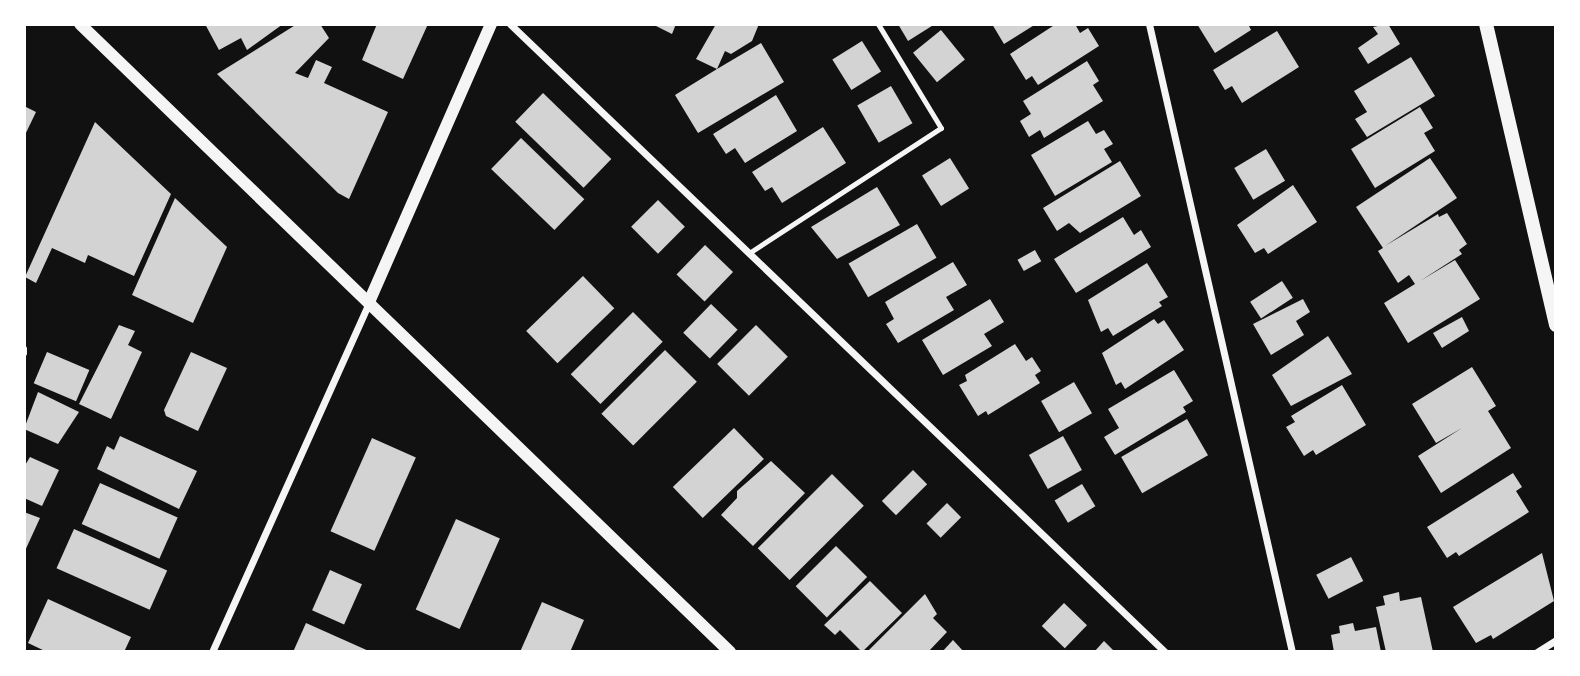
<!DOCTYPE html>
<style>
body{margin:0}
#map{position:relative;width:1580px;height:676px;overflow:hidden;background:#111;font-family:Arial,sans-serif}
div>[style]{position:absolute}
.building>*{inset:0;background:#d3d3d3;transform-origin:0 0}
.service>*{height:5px;margin:-2.5px;padding:0 2.5px;transform-origin:2.5px;border-radius:2.5px;background:#f5f5f5}
.minor>*{height:7px;margin:-3.5px;padding:0 3.5px;transform-origin:3.5px;border-radius:3.5px;background:#f5f5f5}
.tertiary>*{height:12px;margin:-6px;padding:0 6px;transform-origin:6px;border-radius:6px;background:#f5f5f5}
.secondary>*{height:14px;margin:-7px;padding:0 7px;transform-origin:7px;border-radius:7px;background:#f5f5f5}
span{translate:-50% -50%;white-space:nowrap;text-align:center;line-height:1.15;-webkit-text-stroke:7px #fff;paint-order:stroke}
.frame{position:absolute;inset:0;border:26px solid #fff;pointer-events:none}
</style>
<div id="map">
<div class="building">
<i style="clip-path:polygon(205px 24px,283px 24px,247px 50px,241px 38px,219px 50px)"></i>
<i style="clip-path:polygon(297px 24px,320px 24px,329px 38px,295px 73px,308px 78px,316px 60px,332px 67px,324px 83px,388px 112px,349px 199px,338px 193px,217px 74px)"></i>
<i style="clip-path:polygon(377px 24px,428px 24px,403px 79px,362px 60px)"></i>
<i style="clip-path:polygon(652px 24px,676px 24px,672px 34px)"></i>
<i style="clip-path:polygon(716px 24px,759px 24px,752px 41px,731px 54px,725px 51px,717px 69px,761px 43px,784px 82px,698px 133px,675px 95px,717px 69px,696px 59px)"></i>
<i style="clip-path:polygon(898px 24px,935px 24px,908px 41px)"></i>
<i style="clip-path:polygon(992px 24px,1036px 24px,1004px 44px)"></i>
<i style="clip-path:polygon(1056px 24px,1075px 24px,1080px 33px,1088px 28px,1099px 46px,1038px 85px,1032px 76px,1026px 80px,1010px 54px)"></i>
<i style="clip-path:polygon(1197px 24px,1248px 24px,1251px 30px,1215px 53px)"></i>
<i style="clip-path:polygon(1388px 24px,1400px 44px,1368px 64px,1358px 48px,1378px 34px,1373px 27px)"></i>
<i style="left:941px;top:30px;width:38px;height:36px;rotate:51deg"></i>
<i style="clip-path:polygon(1277px 31px,1299px 67px,1242px 103px,1232px 86px,1225px 90px,1213px 70px)"></i>
<i style="left:862px;top:41px;width:36px;height:35px;rotate:58deg"></i>
<i style="clip-path:polygon(1411px 57px,1435px 96px,1367px 137px,1355px 119px,1367px 112px,1354px 91px)"></i>
<i style="clip-path:polygon(1087px 61px,1099px 81px,1093px 85px,1103px 101px,1044px 138px,1040px 130px,1029px 137px,1020px 121px,1031px 114px,1023px 101px)"></i>
<i style="left:891px;top:86px;width:43px;height:39px;rotate:60deg"></i>
<i style="left:543px;top:93px;width:95px;height:40px;rotate:44deg"></i>
<i style="clip-path:polygon(776px 95px,797px 131px,745px 163px,735px 148px,726px 154px,713px 134px)"></i>
<i style="clip-path:polygon(24px 106px,36px 112px,24px 137px)"></i>
<i style="clip-path:polygon(1420px 107px,1433px 128px,1424px 133px,1435px 151px,1375px 188px,1351px 149px)"></i>
<i style="clip-path:polygon(1088px 121px,1096px 134px,1104px 130px,1113px 144px,1104px 149px,1112px 162px,1055px 196px,1031px 155px)"></i>
<i style="clip-path:polygon(95px 122px,171px 194px,134px 276px,88px 255px,85px 263px,52px 248px,36px 283px,25px 277px)"></i>
<i style="clip-path:polygon(823px 127px,846px 163px,782px 203px,772px 187px,765px 191px,752px 172px)"></i>
<i style="left:521px;top:138px;width:88px;height:43px;rotate:44deg"></i>
<i style="left:1266px;top:149px;width:37px;height:37px;rotate:59deg"></i>
<i style="left:950px;top:158px;width:36px;height:33px;rotate:58deg"></i>
<i style="clip-path:polygon(1430px 158px,1457px 198px,1385px 246px,1438px 214px,1439px 217px,1447px 213px,1467px 244px,1459px 250px,1462px 254px,1420px 281px,1455px 260px,1480px 299px,1408px 343px,1384px 303px,1415px 284px,1409px 275px,1398px 283px,1378px 251px,1383px 248px,1356px 207px)"></i>
<i style="clip-path:polygon(1120px 161px,1141px 196px,1080px 233px,1069px 223px,1057px 231px,1043px 208px)"></i>
<i style="clip-path:polygon(1293px 185px,1317px 222px,1268px 254px,1264px 248px,1255px 253px,1237px 225px)"></i>
<i style="clip-path:polygon(877px 187px,900px 225px,837px 259px,811px 227px)"></i>
<i style="clip-path:polygon(175px 198px,227px 247px,193px 323px,132px 295px)"></i>
<i style="left:658px;top:200px;width:38px;height:38px;rotate:45deg"></i>
<i style="clip-path:polygon(1123px 217px,1134px 235px,1141px 230px,1151px 247px,1076px 293px,1054px 259px)"></i>
<i style="left:917px;top:224px;width:39px;height:79px;rotate:60deg"></i>
<i style="left:705px;top:245px;width:39px;height:41px;rotate:44deg"></i>
<i style="left:1035px;top:250px;width:13px;height:20px;rotate:61deg"></i>
<i style="clip-path:polygon(953px 262px,967px 285px,946px 297px,954px 310px,898px 343px,886px 324px,894px 319px,885px 302px)"></i>
<i style="clip-path:polygon(1147px 263px,1168px 297px,1159px 302px,1162px 306px,1113px 336px,1108px 328px,1101px 332px,1088px 300px)"></i>
<i style="left:583px;top:276px;width:45px;height:79px;rotate:46deg"></i>
<i style="left:1282px;top:281px;width:20px;height:38px;rotate:57deg"></i>
<i style="clip-path:polygon(990px 299px,1004px 322px,984px 334px,992px 346px,943px 375px,922px 340px)"></i>
<i style="clip-path:polygon(1303px 299px,1310px 312px,1296px 321px,1304px 335px,1271px 355px,1253px 324px)"></i>
<i style="left:711px;top:304px;width:37px;height:40px;rotate:44deg"></i>
<i style="left:633px;top:312px;width:42px;height:88px;rotate:45deg"></i>
<i style="clip-path:polygon(1462px 317px,1469px 331px,1442px 348px,1433px 333px)"></i>
<i style="clip-path:polygon(1154px 319px,1158px 324px,1164px 320px,1184px 350px,1125px 389px,1121px 382px,1116px 385px,1102px 353px)"></i>
<i style="clip-path:polygon(119px 325px,135px 331px,128px 345px,142px 352px,111px 419px,79px 404px)"></i>
<i style="left:756px;top:325px;width:45px;height:55px;rotate:45deg"></i>
<i style="clip-path:polygon(1328px 336px,1352px 374px,1291px 406px,1272px 375px)"></i>
<i style="clip-path:polygon(1015px 344px,1026px 361px,1032px 357px,1041px 371px,1035px 375px,1040px 383px,988px 415px,986px 411px,978px 416px,959px 385px,967px 381px,965px 375px)"></i>
<i style="left:665px;top:350px;width:45px;height:90px;rotate:45deg"></i>
<i style="left:47px;top:352px;width:46px;height:34px;rotate:23deg"></i>
<i style="clip-path:polygon(191px 352px,227px 368px,198px 431px,166px 416px,164px 410px)"></i>
<i style="clip-path:polygon(1472px 367px,1496px 406px,1488px 411px,1511px 448px,1441px 493px,1418px 456px,1462px 428px,1436px 443px,1412px 404px)"></i>
<i style="clip-path:polygon(1174px 370px,1193px 401px,1183px 407px,1186px 412px,1115px 455px,1104px 437px,1119px 428px,1108px 409px)"></i>
<i style="left:1074px;top:382px;width:36px;height:38px;rotate:60deg"></i>
<i style="clip-path:polygon(1342px 385px,1366px 425px,1316px 455px,1313px 450px,1304px 456px,1286px 427px,1295px 422px,1291px 416px)"></i>
<i style="clip-path:polygon(38px 392px,79px 412px,58px 444px,24px 429px)"></i>
<i style="left:1187px;top:419px;width:42px;height:76px;rotate:60deg"></i>
<i style="left:734px;top:428px;width:43px;height:85px;rotate:46deg"></i>
<i style="clip-path:polygon(120px 436px,197px 471px,179px 509px,97px 469px,107px 446px,114px 450px)"></i>
<i style="left:1063px;top:436px;width:39px;height:39px;rotate:61deg"></i>
<i style="left:372px;top:438px;width:48px;height:102px;rotate:24deg"></i>
<i style="clip-path:polygon(30px 457px,59px 470px,42px 506px,24px 498px,24px 467px)"></i>
<i style="clip-path:polygon(771px 461px,805px 493px,753px 546px,721px 515px,737px 498px,737px 491px)"></i>
<i style="left:913px;top:470px;width:20px;height:44px;rotate:45deg"></i>
<i style="clip-path:polygon(1513px 473px,1522px 487px,1516px 491px,1529px 512px,1459px 556px,1456px 552px,1447px 558px,1427px 527px)"></i>
<i style="left:832px;top:474px;width:45px;height:105px;rotate:45deg"></i>
<i style="left:100px;top:483px;width:85px;height:45px;rotate:24deg"></i>
<i style="left:1082px;top:484px;width:26px;height:32px;rotate:59deg"></i>
<i style="left:947px;top:503px;width:20px;height:29px;rotate:45deg"></i>
<i style="clip-path:polygon(24px 512px,40px 518px,24px 553px)"></i>
<i style="left:456px;top:519px;width:48px;height:99px;rotate:24deg"></i>
<i style="left:74px;top:529px;width:102px;height:43px;rotate:24deg"></i>
<i style="left:836px;top:546px;width:44px;height:57px;rotate:45deg"></i>
<i style="clip-path:polygon(1542px 553px,1554px 601px,1493px 639px,1491px 635px,1476px 643px,1453px 607px)"></i>
<i style="left:1351px;top:557px;width:27px;height:39px;rotate:63deg"></i>
<i style="left:330px;top:570px;width:35px;height:44px;rotate:24deg"></i>
<i style="clip-path:polygon(870px 581px,902px 613px,862px 652px,840px 630px,835px 635px,824px 625px)"></i>
<i style="clip-path:polygon(1399px 592px,1400px 601px,1421px 597px,1433px 652px,1386px 652px,1376px 607px,1385px 605px,1383px 596px)"></i>
<i style="clip-path:polygon(925px 594px,937px 614px,933px 618px,947px 632px,928px 652px,867px 652px)"></i>
<i style="clip-path:polygon(48px 599px,131px 637px,124px 652px,47px 652px,28px 643px)"></i>
<i style="clip-path:polygon(542px 602px,584px 620px,570px 652px,520px 652px)"></i>
<i style="left:1064px;top:603px;width:32px;height:32px;rotate:44deg"></i>
<i style="clip-path:polygon(306px 623px,371px 652px,293px 652px)"></i>
<i style="clip-path:polygon(1353px 623px,1355px 631px,1376px 627px,1381px 652px,1334px 652px,1331px 635px,1340px 633px,1339px 626px)"></i>
<i style="clip-path:polygon(953px 640px,964px 652px,942px 652px)"></i>
<i style="clip-path:polygon(1104px 641px,1115px 652px,1094px 652px)"></i>
</div>
<div class="service">
<i style="left:749px;top:253px;width:229px;rotate:-33.1deg"></i>
<i style="left:941px;top:128px;width:122px;rotate:-121.2deg"></i>
<i style="left:24px;top:348px;width:5px;rotate:90deg"></i>
</div>
<div class="minor">
<i style="left:510px;top:24px;width:907px;rotate:43.79deg"></i>
<i style="left:1149px;top:24px;width:644px;rotate:77.17deg"></i>
<i style="left:212px;top:652px;width:383px;rotate:-65.8deg"></i>
<i style="left:1537px;top:652px;width:22px;rotate:-32deg"></i>
</div>
<div class="tertiary">
<i style="left:80px;top:24px;width:904px;rotate:44.01deg"></i>
<i style="left:369px;top:302px;width:304px;rotate:-66.3deg"></i>
</div>
<div class="secondary">
<i style="left:1486px;top:24px;width:309px;rotate:76.9deg"></i>
</div>
<div class="frame"></div>
</div>
